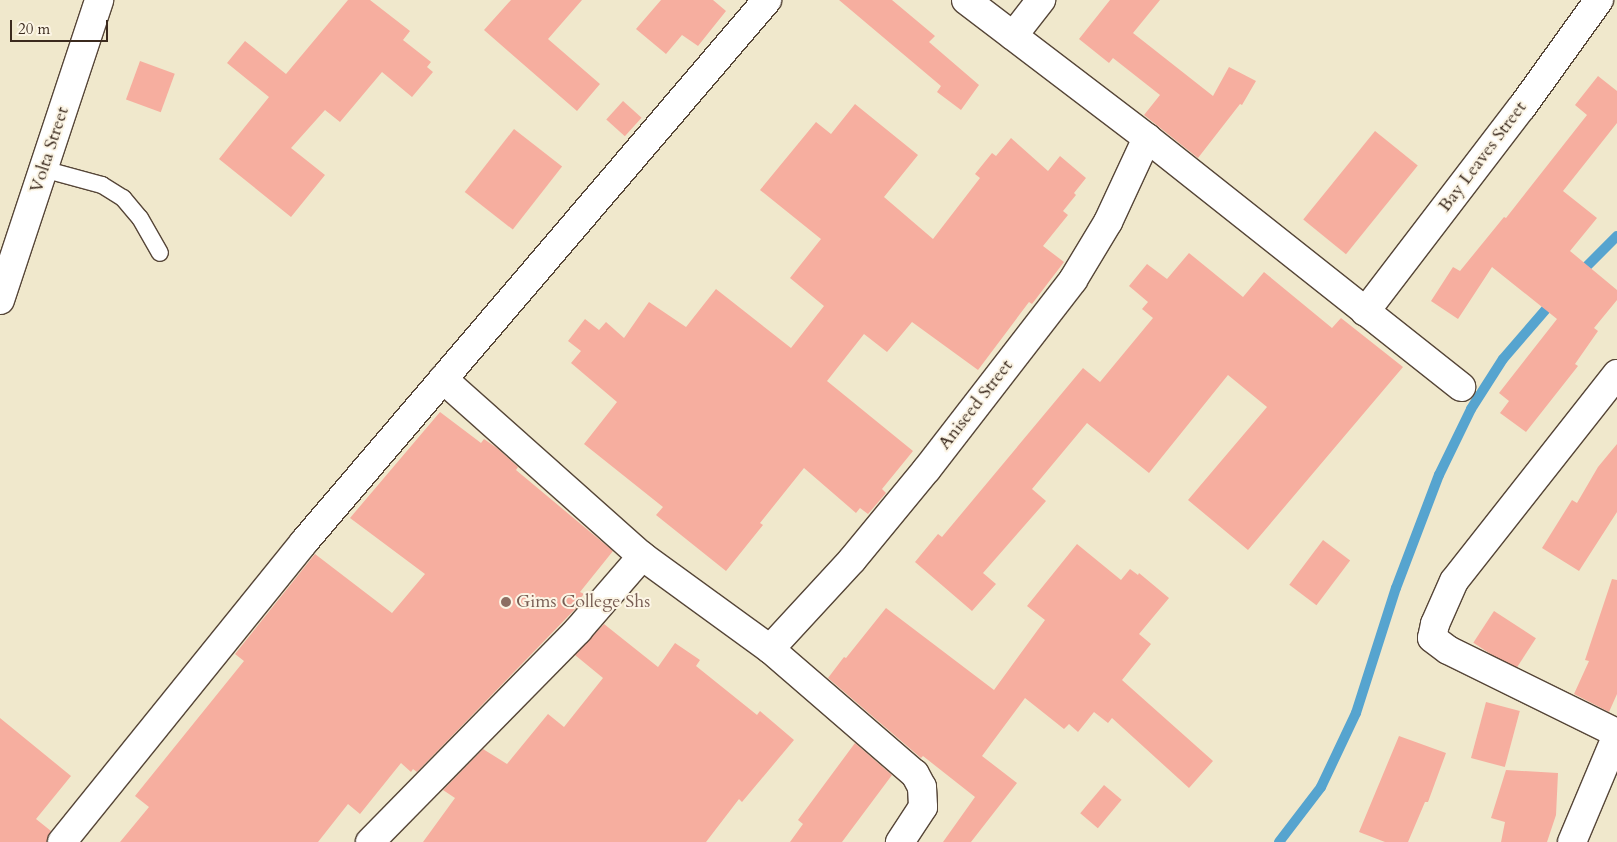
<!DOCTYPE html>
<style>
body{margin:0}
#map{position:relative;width:1617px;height:842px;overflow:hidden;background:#f0e8cc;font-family:Cardo,serif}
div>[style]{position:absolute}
.stream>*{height:10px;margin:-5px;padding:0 5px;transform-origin:5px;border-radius:5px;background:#56a4cf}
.building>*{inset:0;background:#f6ae9f;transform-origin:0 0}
.roads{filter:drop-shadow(1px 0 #564638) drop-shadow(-1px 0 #564638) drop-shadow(0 1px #564638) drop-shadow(0 -1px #564638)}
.service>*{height:16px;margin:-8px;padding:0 8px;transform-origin:8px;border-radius:8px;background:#fff}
.minor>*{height:28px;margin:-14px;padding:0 14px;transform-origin:14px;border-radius:14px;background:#fff}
.tertiary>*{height:28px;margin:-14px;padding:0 14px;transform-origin:14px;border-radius:14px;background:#fff}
.dots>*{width:14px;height:14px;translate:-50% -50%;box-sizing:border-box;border:2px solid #fcf5e5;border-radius:50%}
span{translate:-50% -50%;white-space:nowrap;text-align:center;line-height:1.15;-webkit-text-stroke:4px #fcf5e5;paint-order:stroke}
.street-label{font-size:18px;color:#3b2a1e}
.education-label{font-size:18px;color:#785e54}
.left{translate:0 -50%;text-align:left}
.scale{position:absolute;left:10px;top:20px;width:98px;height:22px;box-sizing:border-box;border:2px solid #3b2a1e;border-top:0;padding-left:6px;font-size:15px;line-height:18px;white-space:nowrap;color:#3b2a1e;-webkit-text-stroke:4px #fcf5e5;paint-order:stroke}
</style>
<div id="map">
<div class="stream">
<i style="left:1578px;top:275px;width:55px;rotate:-45deg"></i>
<i style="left:1279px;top:842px;width:69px;rotate:-52.6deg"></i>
<i style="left:1321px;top:787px;width:82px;rotate:-64.7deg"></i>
<i style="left:1356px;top:713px;width:131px;rotate:-72.3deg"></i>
<i style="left:1396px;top:588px;width:121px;rotate:-69.2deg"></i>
<i style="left:1439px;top:475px;width:73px;rotate:-64.1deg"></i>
<i style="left:1471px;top:409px;width:59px;rotate:-57.4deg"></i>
<i style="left:1503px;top:359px;width:78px;rotate:-49.2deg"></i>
</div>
<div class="building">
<i style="clip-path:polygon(348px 0,370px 0,410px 31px,403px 40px,431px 62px,427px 67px,433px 72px,412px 97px,382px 72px,340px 122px,325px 110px,291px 148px,325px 175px,291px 217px,219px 159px,269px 97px,227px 63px,245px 41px,286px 74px)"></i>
<i style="clip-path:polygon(511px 0,582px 0,548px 39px,600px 84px,577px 111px,484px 30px)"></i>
<i style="clip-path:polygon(661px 0,713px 0,726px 11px,698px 46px,682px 35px,666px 54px,636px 29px)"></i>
<i style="clip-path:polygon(839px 0,892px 0,935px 36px,929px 42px,979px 85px,961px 110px,937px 92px,941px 86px)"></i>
<i style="clip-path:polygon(1110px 0,1160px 0,1133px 33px,1213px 96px,1229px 67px,1256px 81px,1242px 105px,1240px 104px,1198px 158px,1144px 115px,1160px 95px,1113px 58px,1109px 63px,1079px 39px)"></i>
<i style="left:140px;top:61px;width:37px;height:41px;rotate:20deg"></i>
<i style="clip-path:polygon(1598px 76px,1617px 91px,1617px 123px,1563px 191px,1597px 218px,1570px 251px,1617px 290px,1617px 300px,1594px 328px,1598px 331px,1575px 364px,1578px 366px,1526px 432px,1500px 413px,1509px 401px,1499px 393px,1557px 319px,1492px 267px,1458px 319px,1431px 301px,1453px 267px,1460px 271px,1504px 217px,1506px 218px,1587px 115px,1575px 105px)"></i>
<i style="left:623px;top:101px;width:25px;height:25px;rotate:42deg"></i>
<i style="clip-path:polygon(855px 104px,918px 155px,884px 197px,933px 239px,980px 178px,975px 174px,992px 153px,996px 156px,1011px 138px,1048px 171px,1060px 156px,1086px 178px,1074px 193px,1076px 195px,1063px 211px,1068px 215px,1043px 246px,1064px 262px,1032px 304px,1029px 302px,978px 370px,912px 322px,887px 352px,864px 334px,827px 381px,913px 451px,882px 489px,886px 493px,868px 514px,860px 508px,856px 513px,804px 468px,760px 523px,763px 525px,726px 571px,656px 515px,663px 507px,584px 444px,617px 402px,571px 363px,581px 351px,568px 341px,585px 319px,599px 330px,606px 322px,624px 338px,649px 302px,686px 327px,716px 289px,791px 348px,824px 306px,790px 278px,821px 239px,760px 190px,816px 122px,831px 134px)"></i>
<i style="left:514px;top:129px;width:61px;height:80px;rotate:38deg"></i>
<i style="left:1375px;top:131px;width:55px;height:114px;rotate:39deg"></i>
<i style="clip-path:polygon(1189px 253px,1243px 297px,1264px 272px,1332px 328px,1341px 318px,1403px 367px,1248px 550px,1188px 500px,1267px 407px,1228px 375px,1149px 473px,1087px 423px,1032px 489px,1046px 501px,983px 573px,996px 584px,972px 611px,915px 562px,938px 534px,942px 537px,1083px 368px,1100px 382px,1153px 318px,1142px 309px,1148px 302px,1129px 286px,1147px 264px,1167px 279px)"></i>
<i style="clip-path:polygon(440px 412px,481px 443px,484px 439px,497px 448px,518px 467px,516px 470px,613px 551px,580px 592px,584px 594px,577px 602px,580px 604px,417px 772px,413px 769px,411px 772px,401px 763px,360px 814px,348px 804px,318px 842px,120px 842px,149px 807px,135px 796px,244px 661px,235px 654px,315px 554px,392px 613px,425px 574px,350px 518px)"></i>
<i style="clip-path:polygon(1617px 444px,1617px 512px,1579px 571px,1542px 548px,1572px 500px,1577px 503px,1598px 467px)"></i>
<i style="left:1323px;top:540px;width:34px;height:56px;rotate:37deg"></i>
<i style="clip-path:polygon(1077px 544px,1121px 580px,1130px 569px,1138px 575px,1139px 573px,1169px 598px,1139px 634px,1151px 644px,1122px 680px,1213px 761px,1189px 788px,1112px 718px,1108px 723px,1094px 712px,1078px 732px,1069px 724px,1064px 729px,1025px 698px,982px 756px,1017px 783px,971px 842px,943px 842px,975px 797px,923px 756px,921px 758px,828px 678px,844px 657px,846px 658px,886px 608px,994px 690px,1045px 620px,1027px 606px)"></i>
<i style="clip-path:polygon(1612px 579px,1617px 580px,1617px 694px,1609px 712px,1574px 694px,1589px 661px,1585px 660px)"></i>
<i style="left:1494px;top:611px;width:50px;height:38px;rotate:33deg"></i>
<i style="clip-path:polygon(604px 624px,658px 667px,675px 643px,700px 660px,696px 666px,757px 715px,760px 711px,794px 740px,742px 802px,739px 799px,706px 842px,423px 842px,455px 798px,443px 790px,483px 749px,507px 764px,548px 714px,564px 727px,603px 678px,575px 655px)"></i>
<i style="left:1486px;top:702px;width:35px;height:58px;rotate:15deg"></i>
<i style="clip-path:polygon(0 718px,71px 776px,36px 819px,51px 831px,47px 842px,0 842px)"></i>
<i style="clip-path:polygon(1399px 736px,1446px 753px,1428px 802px,1425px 802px,1408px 842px,1385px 842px,1359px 832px)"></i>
<i style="clip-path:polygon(855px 743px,892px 775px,842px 842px,790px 842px,803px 824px,798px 820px)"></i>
<i style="clip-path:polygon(1506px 770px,1558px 773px,1556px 815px,1547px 842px,1501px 842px,1505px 822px,1491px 818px)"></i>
<i style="left:1104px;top:785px;width:23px;height:37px;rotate:40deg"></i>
</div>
<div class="roads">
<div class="service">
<i style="left:43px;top:169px;width:61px;rotate:15.2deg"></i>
<i style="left:102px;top:185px;width:25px;rotate:32deg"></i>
<i style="left:123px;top:198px;width:26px;rotate:50deg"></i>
<i style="left:140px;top:218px;width:40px;rotate:60.3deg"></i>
</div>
<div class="minor">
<i style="left:966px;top:0;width:228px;rotate:37.3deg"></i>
<i style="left:1147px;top:138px;width:401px;rotate:38.4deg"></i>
<i style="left:1013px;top:36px;width:46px;rotate:-52.1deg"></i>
<i style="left:1365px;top:312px;width:258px;rotate:-52.6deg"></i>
<i style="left:1522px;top:107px;width:132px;rotate:-54.3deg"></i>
<i style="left:1617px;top:374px;width:263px;rotate:128.2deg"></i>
<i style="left:1454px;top:581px;width:47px;rotate:113.8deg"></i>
<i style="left:1435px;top:624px;width:14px;rotate:102deg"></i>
<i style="left:1432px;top:638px;width:20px;rotate:37deg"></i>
<i style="left:1448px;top:650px;width:188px;rotate:26.2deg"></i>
<i style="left:443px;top:379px;width:266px;rotate:41.7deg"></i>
<i style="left:642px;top:556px;width:158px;rotate:36deg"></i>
<i style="left:770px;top:649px;width:191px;rotate:40.8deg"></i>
<i style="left:915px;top:774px;width:15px;rotate:62deg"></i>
<i style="left:922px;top:787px;width:20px;rotate:87deg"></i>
<i style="left:923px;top:807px;width:42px;rotate:123.3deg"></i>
<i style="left:770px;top:649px;width:121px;rotate:-47.3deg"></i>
<i style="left:852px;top:560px;width:118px;rotate:-50.5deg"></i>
<i style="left:927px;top:469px;width:239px;rotate:-52.3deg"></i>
<i style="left:1073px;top:280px;width:68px;rotate:-58.9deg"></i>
<i style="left:1108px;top:222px;width:93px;rotate:-65.1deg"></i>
<i style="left:62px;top:842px;width:385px;rotate:-51.1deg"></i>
<i style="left:304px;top:542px;width:713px;rotate:-49.49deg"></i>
<i style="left:370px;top:842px;width:297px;rotate:-45.5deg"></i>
<i style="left:578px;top:630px;width:98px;rotate:-49.1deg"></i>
<i style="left:1572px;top:842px;width:116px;rotate:-67.2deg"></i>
</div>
<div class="tertiary">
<i style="left:0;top:300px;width:316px;rotate:-71.7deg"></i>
</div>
</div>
<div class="dots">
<i style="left:506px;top:602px;background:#8d6e63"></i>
</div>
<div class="street-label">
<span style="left:50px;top:150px;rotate:-72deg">Volta Street</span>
<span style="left:1483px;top:157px;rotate:-53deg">Bay Leaves Street</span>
<span style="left:976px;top:405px;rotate:-52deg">Aniseed Street</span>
</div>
<div class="education-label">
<span class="left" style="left:516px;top:602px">Gims College Shs</span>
</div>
<div class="scale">20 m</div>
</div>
